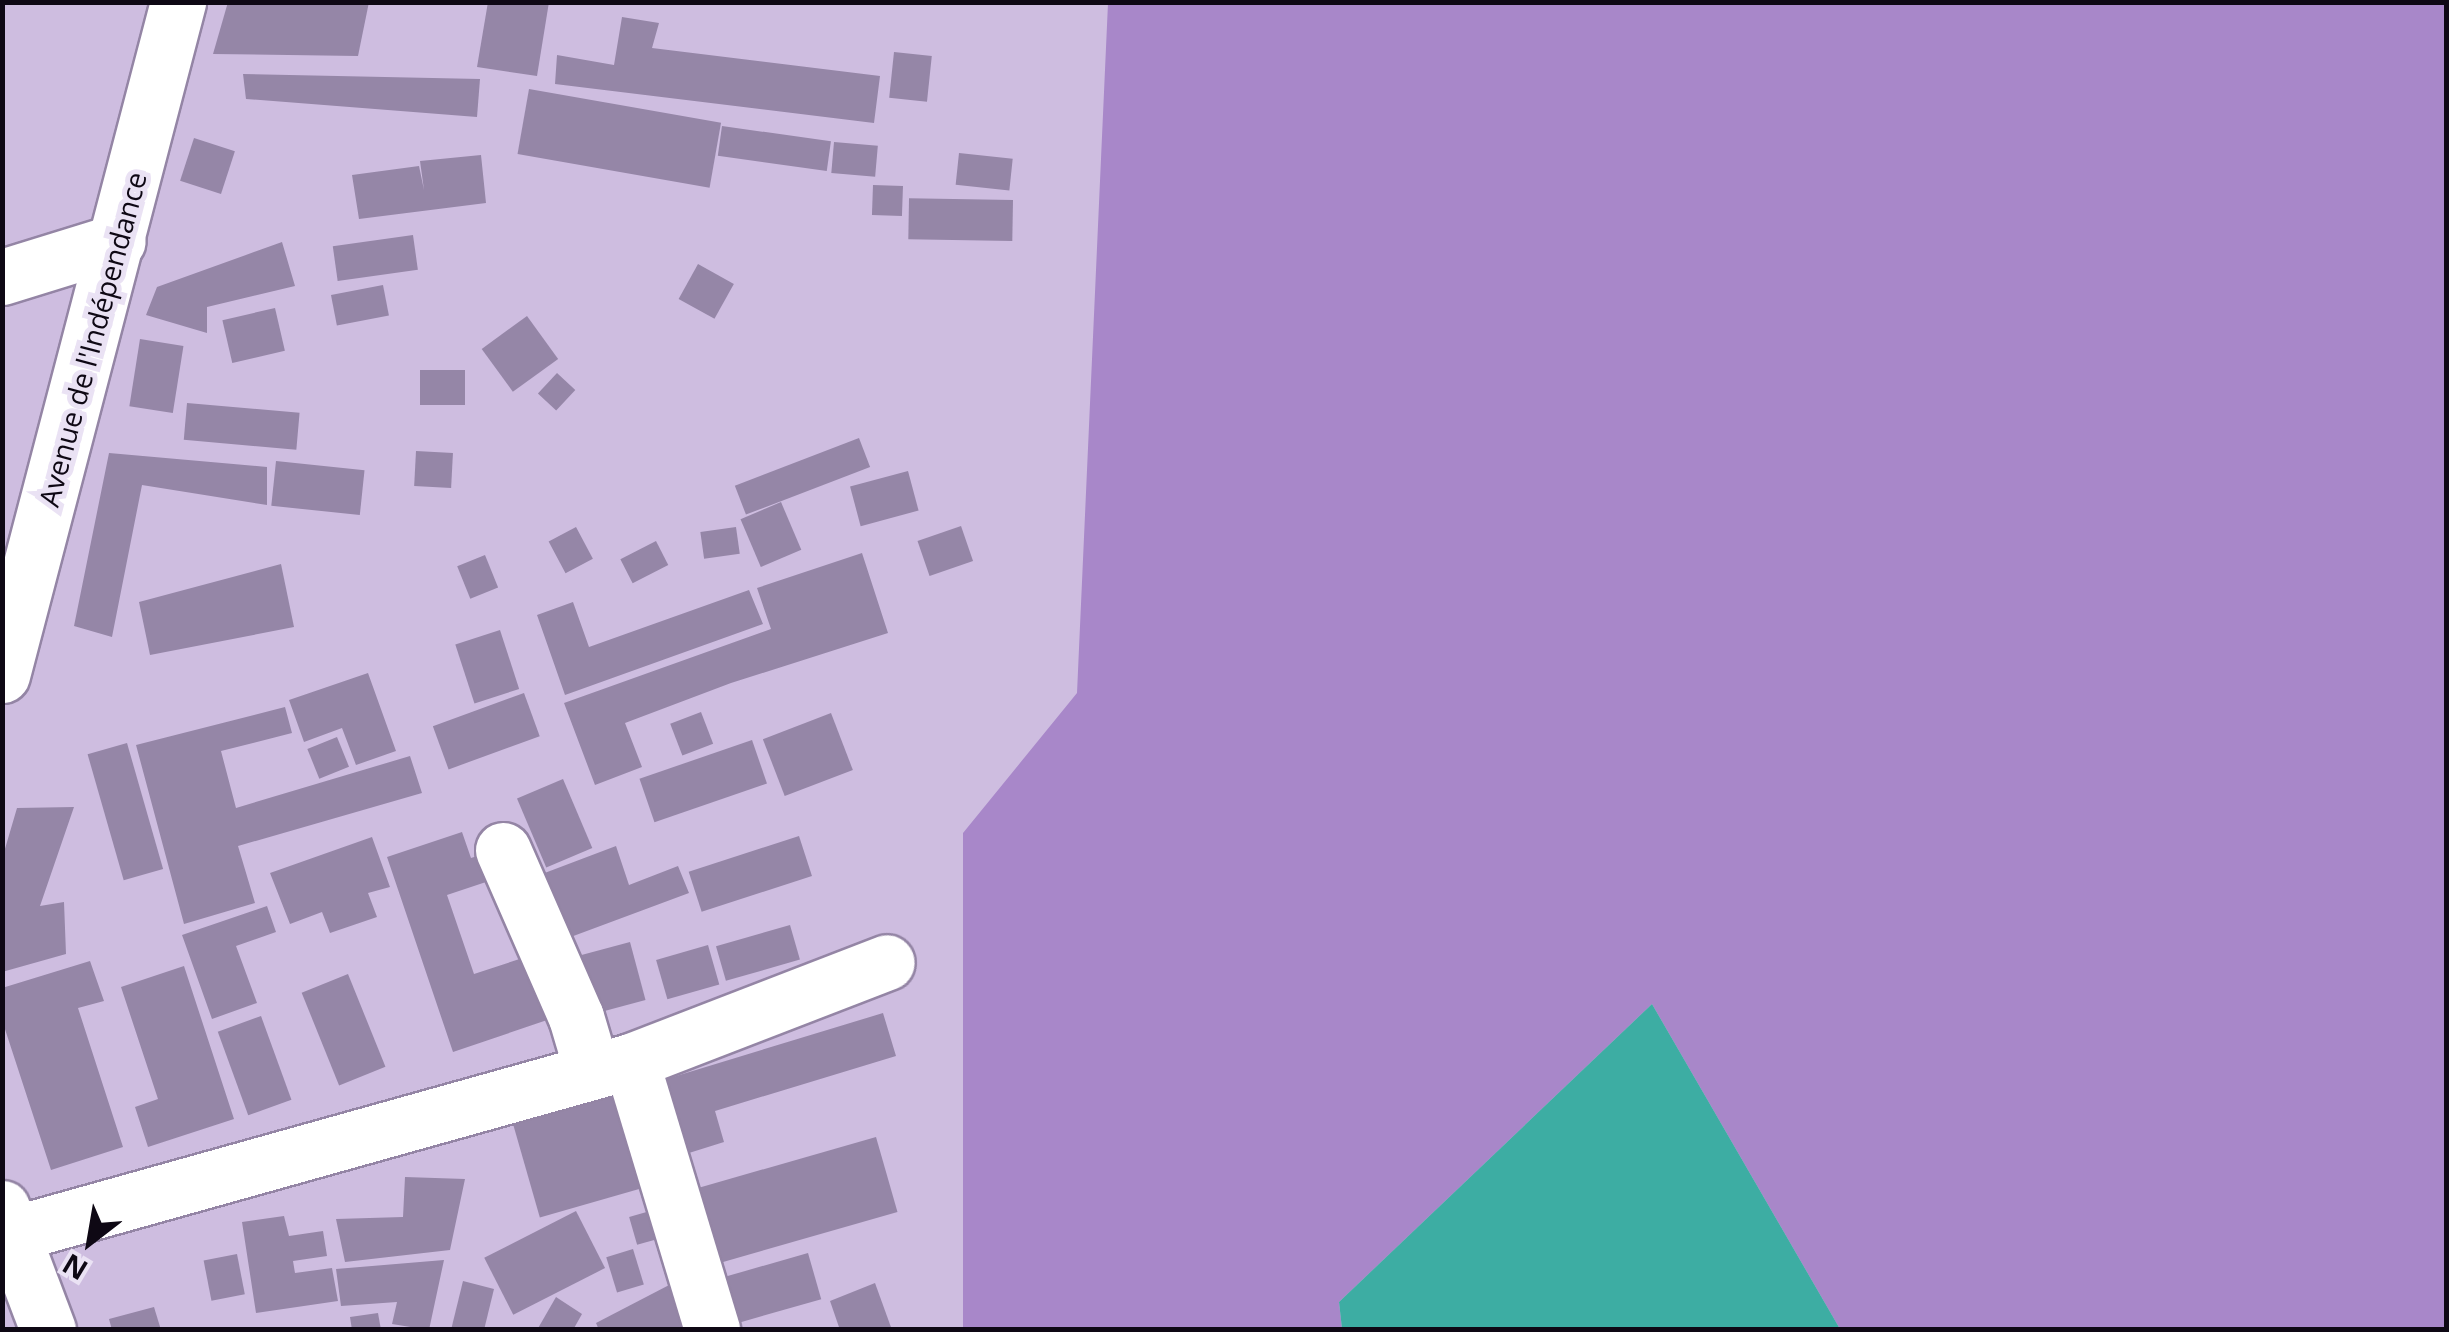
<!DOCTYPE html>
<meta charset="utf-8">
<style>
body{margin:0}
#map{position:relative;width:2449px;height:1332px;overflow:hidden;background:#cebde0;font-family:"Open Sans",sans-serif}
div>[style]{position:absolute}
.green>*{inset:0;background:#a887c9}
.water>*{inset:0;background:#3dada3}
.building>*{inset:0;background:#9586a7;transform-origin:0 0}
.roads{filter:drop-shadow(2px 0 #9485a5) drop-shadow(-2px 0 #9485a5) drop-shadow(0 2px #9485a5) drop-shadow(0 -2px #9485a5)}
.street>*{height:55px;margin:-27.5px;padding:0 27.5px;transform-origin:27.5px;border-radius:27.5px;background:#fff}
.secondary>*{height:55px;margin:-27.5px;padding:0 27.5px;transform-origin:27.5px;border-radius:27.5px;background:#fff}
span{translate:-50% -50%;white-space:nowrap;text-align:center;line-height:1.15;-webkit-text-stroke:10px #eae2f4;paint-order:stroke}
.street-label{font-size:28px;color:#0e0814}
.frame{position:absolute;inset:0;border:5px solid #0e0814;pointer-events:none}
.north{position:absolute;left:40px;top:1192px;width:100px;height:100px;-webkit-text-stroke:8px #eae2f4;paint-order:stroke;rotate:211deg;font-size:28px;font-weight:700;line-height:40px;text-align:center;color:#0e0814}
.north::after{content:'';display:block;margin:auto;width:35px;height:45px;background:#0e0814;clip-path:polygon(50% 0,100% 100%,50% 72%,0 100%)}
</style>
<div id="map">
<div class="green">
<i style="clip-path:polygon(1108px 3px,2446px 3px,2446px 1329px,1840px 1329px,1652px 1004px,1339px 1302px,1342px 1329px,963px 1330px,963px 833px,1077px 693px)"></i>
</div>
<div class="water">
<i style="clip-path:polygon(1652px 1004px,1840px 1329px,1342px 1329px,1339px 1302px)"></i>
</div>
<div class="building">
<i style="clip-path:polygon(228px 2px,369px 2px,358px 56px,213px 54px)"></i>
<i style="clip-path:polygon(488px 2px,549px 2px,537px 76px,477px 67px)"></i>
<i style="clip-path:polygon(622px 17px,659px 23px,652px 48px,880px 76px,874px 123px,555px 84px,557px 55px,614px 65px)"></i>
<i style="left:894px;top:52px;width:38px;height:46px;rotate:6deg"></i>
<i style="clip-path:polygon(243px 74px,480px 79px,477px 117px,246px 99px)"></i>
<i style="left:529px;top:89px;width:195px;height:66px;rotate:10deg"></i>
<i style="left:722px;top:126px;width:110px;height:30px;rotate:8deg"></i>
<i style="left:194px;top:138px;width:43px;height:45px;rotate:18deg"></i>
<i style="left:834px;top:142px;width:44px;height:31px;rotate:5deg"></i>
<i style="left:959px;top:153px;width:54px;height:32px;rotate:6deg"></i>
<i style="clip-path:polygon(481px 155px,486px 203px,359px 219px,352px 175px,419px 166px,424px 190px,420px 161px)"></i>
<i style="left:873px;top:185px;width:30px;height:30px;rotate:2deg"></i>
<i style="left:1013px;top:200px;width:41px;height:104px;rotate:91deg"></i>
<i style="left:413px;top:235px;width:35px;height:81px;rotate:82deg"></i>
<i style="clip-path:polygon(282px 242px,295px 286px,207px 307px,207px 333px,146px 315px,157px 287px)"></i>
<i style="left:698px;top:264px;width:41px;height:40px;rotate:29deg"></i>
<i style="left:383px;top:285px;width:31px;height:53px;rotate:79deg"></i>
<i style="left:275px;top:308px;width:44px;height:54px;rotate:77deg"></i>
<i style="left:527px;top:316px;width:53px;height:56px;rotate:54deg"></i>
<i style="left:140px;top:339px;width:44px;height:68px;rotate:9deg"></i>
<i style="left:420px;top:370px;width:45px;height:35px"></i>
<i style="left:557px;top:373px;width:25px;height:28px;rotate:43deg"></i>
<i style="left:187px;top:403px;width:113px;height:37px;rotate:5deg"></i>
<i style="left:859px;top:438px;width:31px;height:133px;rotate:69deg"></i>
<i style="left:416px;top:451px;width:37px;height:35px;rotate:3deg"></i>
<i style="clip-path:polygon(109px 453px,267px 467px,267px 505px,142px 485px,112px 637px,74px 626px)"></i>
<i style="left:276px;top:461px;width:89px;height:45px;rotate:6deg"></i>
<i style="left:908px;top:471px;width:41px;height:60px;rotate:75deg"></i>
<i style="left:781px;top:502px;width:52px;height:44px;rotate:67deg"></i>
<i style="left:961px;top:526px;width:37px;height:46px;rotate:71deg"></i>
<i style="left:576px;top:527px;width:36px;height:31px;rotate:62deg"></i>
<i style="left:736px;top:527px;width:27px;height:36px;rotate:82deg"></i>
<i style="left:656px;top:541px;width:27px;height:40px;rotate:63deg"></i>
<i style="clip-path:polygon(862px 553px,888px 633px,731px 683px,625px 723px,642px 767px,595px 785px,564px 703px,771px 629px,757px 588px)"></i>
<i style="left:485px;top:555px;width:35px;height:30px;rotate:68deg"></i>
<i style="clip-path:polygon(281px 564px,294px 627px,150px 655px,139px 602px)"></i>
<i style="clip-path:polygon(749px 590px,763px 624px,565px 695px,537px 615px,573px 602px,589px 647px)"></i>
<i style="left:500px;top:630px;width:62px;height:47px;rotate:72deg"></i>
<i style="clip-path:polygon(368px 673px,396px 751px,356px 765px,342px 728px,304px 742px,289px 700px)"></i>
<i style="left:524px;top:693px;width:46px;height:97px;rotate:70deg"></i>
<i style="clip-path:polygon(285px 707px,292px 733px,221px 751px,236px 808px,410px 756px,422px 793px,238px 846px,255px 903px,184px 924px,136px 745px)"></i>
<i style="left:701px;top:712px;width:34px;height:33px;rotate:69deg"></i>
<i style="left:831px;top:713px;width:61px;height:73px;rotate:69deg"></i>
<i style="left:337px;top:737px;width:32px;height:32px;rotate:68deg"></i>
<i style="left:752px;top:740px;width:46px;height:119px;rotate:71deg"></i>
<i style="left:127px;top:743px;width:131px;height:41px;rotate:74deg"></i>
<i style="left:563px;top:779px;width:75px;height:50px;rotate:67deg"></i>
<i style="clip-path:polygon(74px 807px,40px 906px,64px 902px,66px 954px,2px 972px,2px 859px,17px 808px)"></i>
<i style="clip-path:polygon(462px 832px,471px 858px,490px 852px,498px 878px,447px 895px,474px 974px,535px 954px,556px 1017px,453px 1052px,387px 857px)"></i>
<i style="left:799px;top:836px;width:42px;height:116px;rotate:72deg"></i>
<i style="clip-path:polygon(372px 837px,390px 887px,368px 893px,377px 917px,330px 933px,322px 912px,290px 924px,270px 873px)"></i>
<i style="clip-path:polygon(616px 846px,629px 885px,678px 866px,689px 893px,568px 938px,542px 874px)"></i>
<i style="clip-path:polygon(267px 906px,276px 932px,236px 946px,257px 1003px,212px 1019px,182px 935px)"></i>
<i style="left:790px;top:925px;width:36px;height:77px;rotate:74deg"></i>
<i style="left:630px;top:942px;width:60px;height:56px;rotate:75deg"></i>
<i style="left:708px;top:945px;width:41px;height:54px;rotate:74deg"></i>
<i style="clip-path:polygon(90px 961px,104px 1001px,78px 1008px,123px 1147px,51px 1170px,2px 1020px,2px 988px)"></i>
<i style="clip-path:polygon(184px 966px,234px 1119px,148px 1147px,135px 1107px,158px 1099px,121px 987px)"></i>
<i style="left:348px;top:974px;width:100px;height:50px;rotate:68deg"></i>
<i style="clip-path:polygon(883px 1013px,896px 1056px,715px 1111px,724px 1142px,673px 1158px,650px 1084px)"></i>
<i style="left:261px;top:1016px;width:89px;height:46px;rotate:70deg"></i>
<i style="left:615px;top:1095px;width:97px;height:106px;rotate:74deg"></i>
<i style="left:876px;top:1137px;width:78px;height:195px;rotate:74deg"></i>
<i style="clip-path:polygon(405px 1177px,465px 1179px,450px 1250px,345px 1262px,336px 1219px,403px 1217px)"></i>
<i style="left:657px;top:1209px;width:29px;height:29px;rotate:74deg"></i>
<i style="left:576px;top:1211px;width:64px;height:103px;rotate:63deg"></i>
<i style="clip-path:polygon(284px 1216px,289px 1236px,323px 1231px,327px 1256px,293px 1261px,295px 1273px,332px 1268px,338px 1301px,256px 1313px,242px 1222px)"></i>
<i style="left:633px;top:1249px;width:37px;height:28px;rotate:73deg"></i>
<i style="left:808px;top:1253px;width:48px;height:91px;rotate:74deg"></i>
<i style="left:237px;top:1254px;width:41px;height:34px;rotate:79deg"></i>
<i style="clip-path:polygon(444px 1260px,429px 1330px,392px 1324px,397px 1302px,341px 1306px,336px 1269px)"></i>
<i style="clip-path:polygon(463px 1281px,494px 1289px,484px 1330px,451px 1330px)"></i>
<i style="clip-path:polygon(673px 1283px,697px 1330px,599px 1330px,596px 1323px)"></i>
<i style="clip-path:polygon(875px 1283px,892px 1330px,840px 1330px,830px 1301px)"></i>
<i style="clip-path:polygon(556px 1297px,582px 1314px,573px 1330px,537px 1330px)"></i>
<i style="clip-path:polygon(154px 1307px,161px 1330px,112px 1330px,109px 1319px)"></i>
<i style="clip-path:polygon(378px 1313px,381px 1330px,352px 1330px,350px 1317px)"></i>
</div>
<div class="roads">
<div class="street">
<i style="left:2px;top:277px;width:121px;rotate:-17.2deg"></i>
<i style="left:503px;top:850px;width:182px;rotate:66.4deg"></i>
<i style="left:576px;top:1017px;width:56px;rotate:73.5deg"></i>
<i style="left:631px;top:1061px;width:281px;rotate:73.2deg"></i>
<i style="left:2px;top:1208px;width:130px;rotate:69.3deg"></i>
<i style="left:13px;top:1234px;width:642px;rotate:-15.64deg"></i>
<i style="left:631px;top:1061px;width:274px;rotate:-21.1deg"></i>
</div>
<div class="secondary">
<i style="left:2px;top:675px;width:696px;rotate:-75.34deg"></i>
</div>
</div>
<div class="street-label">
<span style="left:92px;top:339px;rotate:-75deg">Avenue de l'Indépendance</span>
</div>
<div class="frame"></div>
<div class="north">N</div>
</div>
